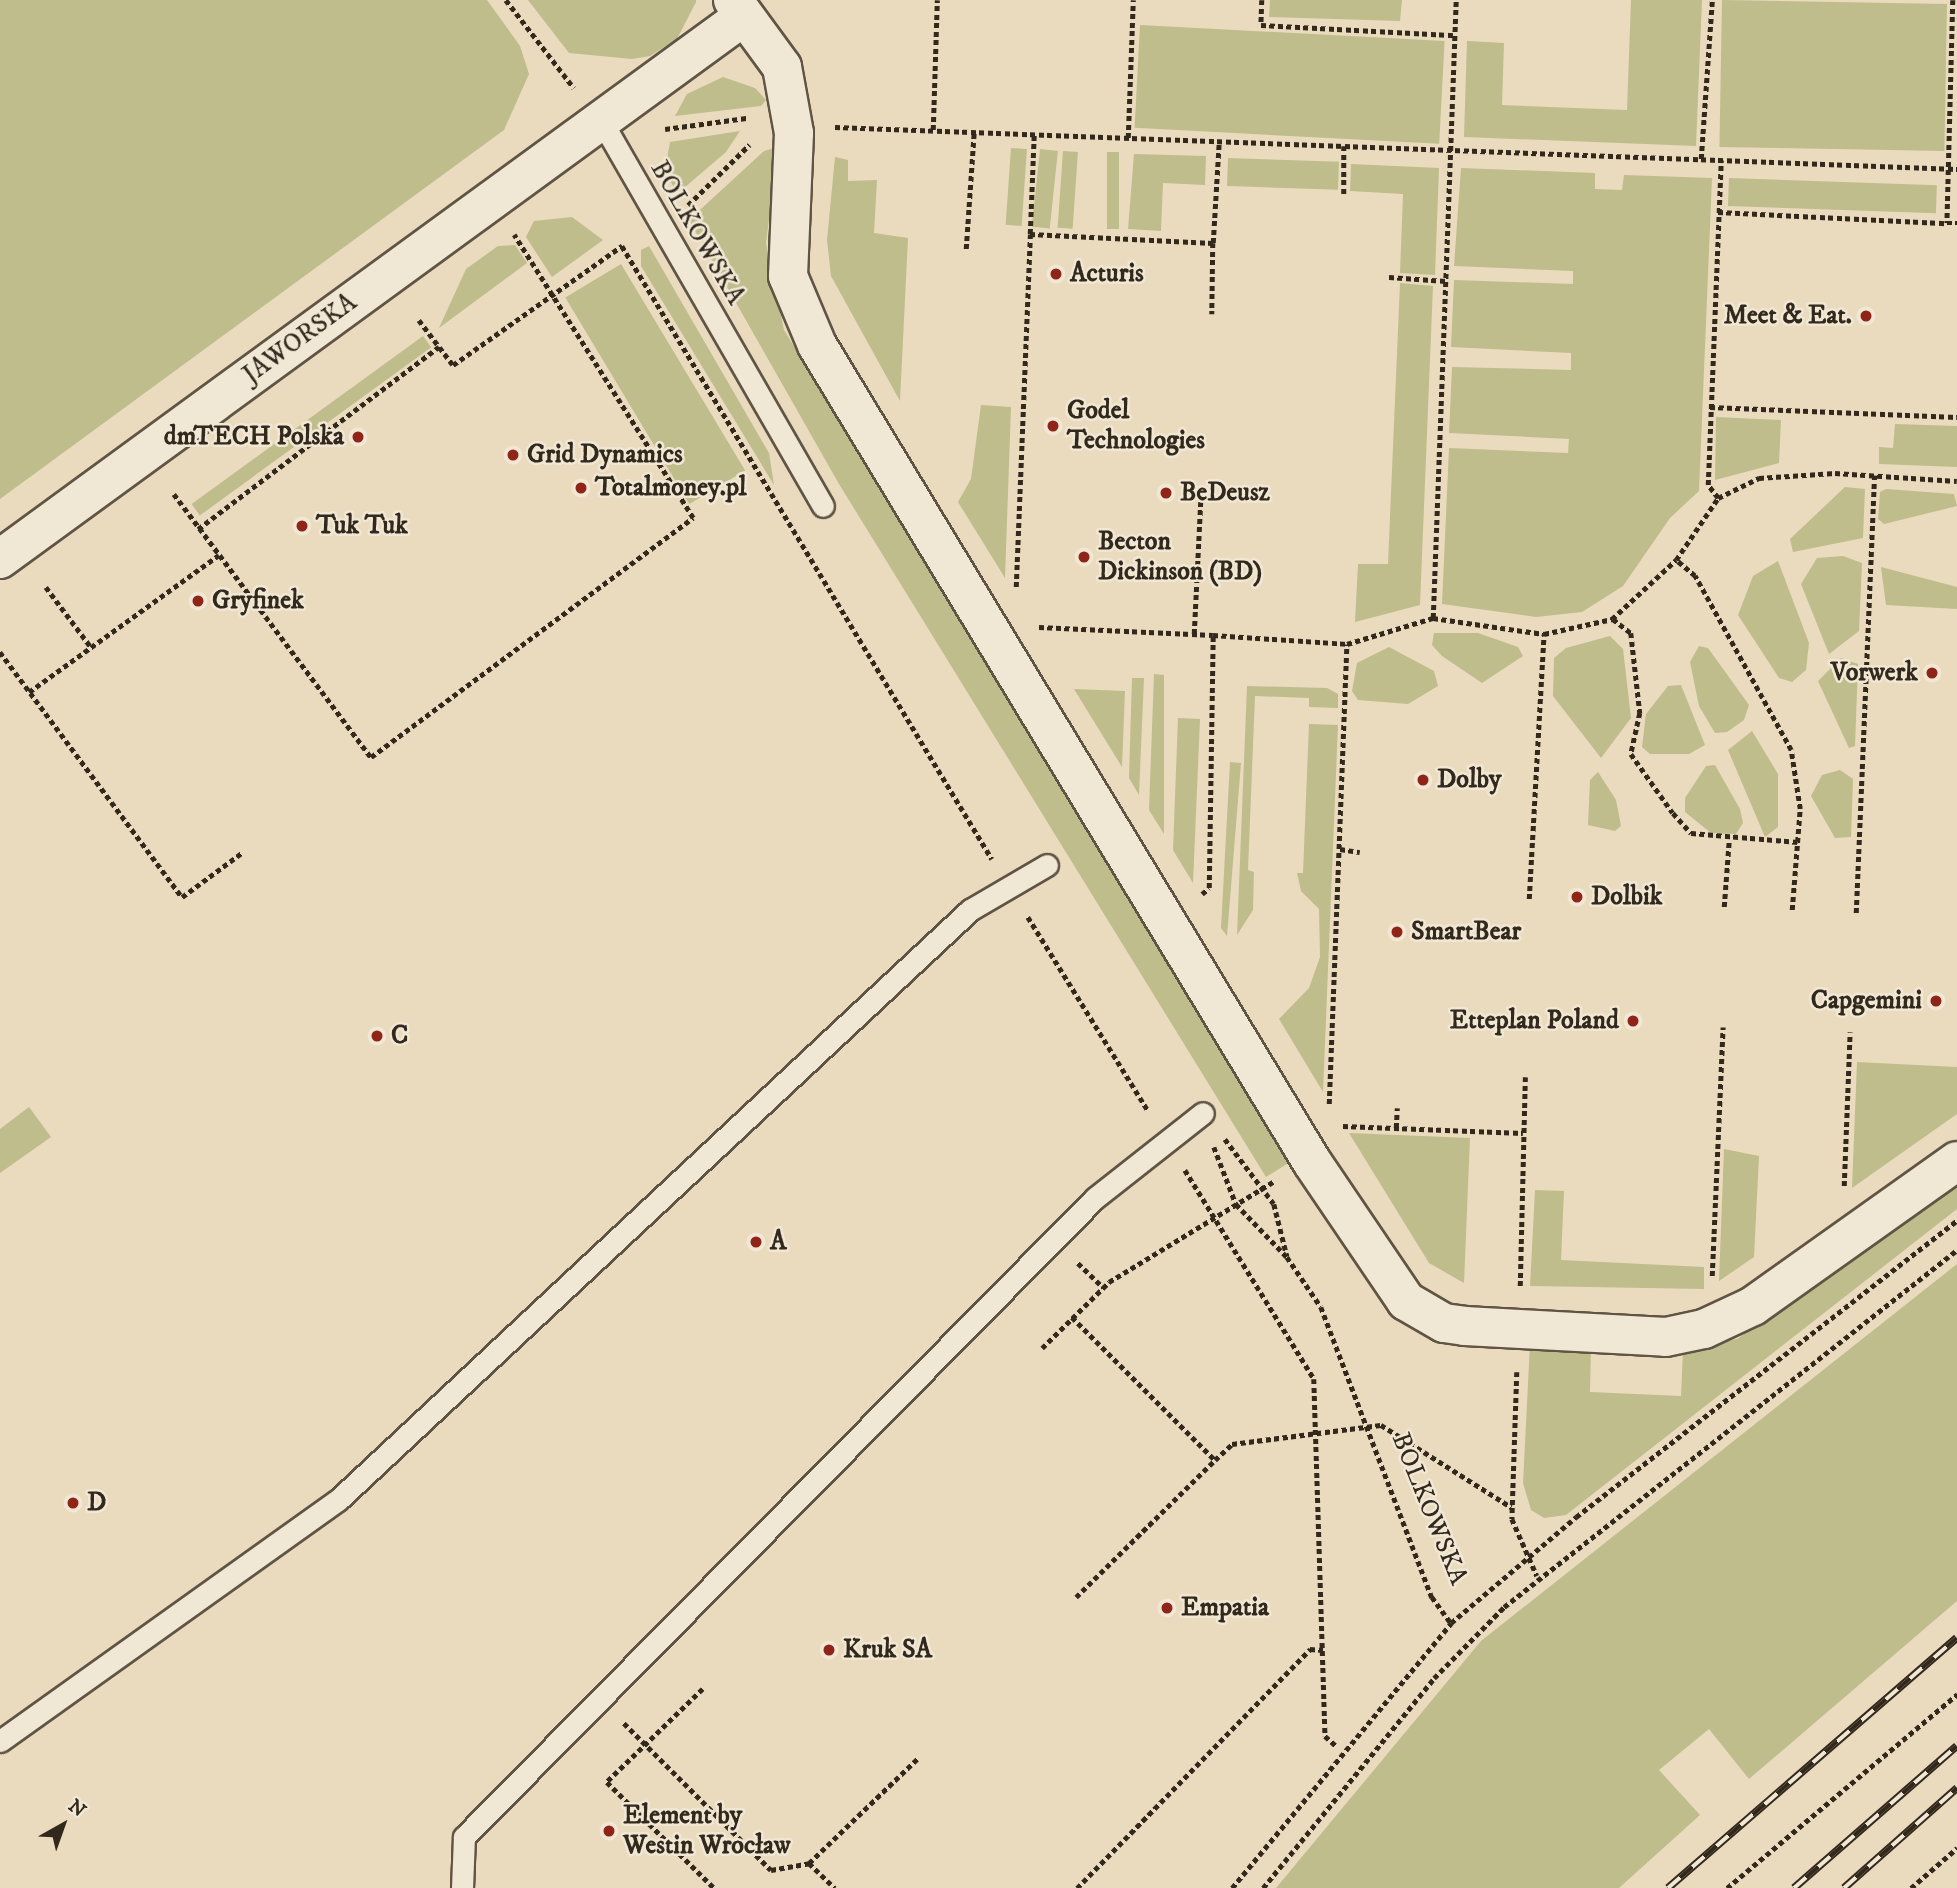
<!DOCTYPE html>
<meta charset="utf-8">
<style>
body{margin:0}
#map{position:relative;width:1957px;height:1888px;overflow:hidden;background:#eadabe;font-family:"IM FELL DW Pica",serif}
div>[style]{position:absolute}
.green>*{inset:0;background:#bfbd8c;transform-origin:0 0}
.path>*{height:4.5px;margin-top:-2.25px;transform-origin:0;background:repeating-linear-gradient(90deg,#32281c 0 5px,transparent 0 8.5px)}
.roads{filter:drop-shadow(2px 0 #605444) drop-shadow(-2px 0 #605444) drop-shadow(0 2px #605444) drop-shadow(0 -2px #605444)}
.service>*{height:21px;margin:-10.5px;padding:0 10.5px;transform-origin:10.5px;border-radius:10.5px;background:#f1e7d5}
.minor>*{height:38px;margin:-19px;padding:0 19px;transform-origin:19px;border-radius:19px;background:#f1e7d5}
.rail>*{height:8px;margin-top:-4px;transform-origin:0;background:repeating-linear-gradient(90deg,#f1e7d5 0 16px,#32281c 0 32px);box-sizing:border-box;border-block:2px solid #32281c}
.dots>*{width:19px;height:19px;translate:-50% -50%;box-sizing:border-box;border:4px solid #f1e7d5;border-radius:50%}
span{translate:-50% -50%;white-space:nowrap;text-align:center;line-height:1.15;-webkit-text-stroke:5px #f1e7d5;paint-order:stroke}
.street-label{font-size:26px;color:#32281c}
.poi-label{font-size:26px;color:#32281c;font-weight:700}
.left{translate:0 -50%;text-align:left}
.right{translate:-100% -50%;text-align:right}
.north{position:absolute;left:28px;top:1790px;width:70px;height:70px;-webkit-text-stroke:5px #f1e7d5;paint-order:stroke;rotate:40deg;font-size:19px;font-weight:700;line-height:28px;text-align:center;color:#32281c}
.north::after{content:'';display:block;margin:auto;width:24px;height:32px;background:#32281c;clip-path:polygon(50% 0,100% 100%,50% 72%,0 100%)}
</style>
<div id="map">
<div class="green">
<i style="clip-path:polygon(0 0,487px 0,520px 46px,529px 74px,504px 130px,0 499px)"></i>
<i style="clip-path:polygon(528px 0,696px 0,696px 2px,677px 39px,650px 56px,632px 59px,569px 53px)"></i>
<i style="clip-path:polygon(1270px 0,1402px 0,1400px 21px,1269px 17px)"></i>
<i style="clip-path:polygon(1631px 0,1702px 0,1696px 146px,1464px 137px,1467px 41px,1504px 43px,1502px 105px,1627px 110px)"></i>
<i style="left:1722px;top:0;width:225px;height:147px;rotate:1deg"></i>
<i style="left:1140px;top:25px;width:305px;height:103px;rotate:3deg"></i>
<i style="clip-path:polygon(723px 77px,755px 88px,766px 100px,761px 106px,675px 116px,687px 94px)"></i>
<i style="clip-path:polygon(740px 131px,726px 152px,677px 194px,665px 170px,670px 142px)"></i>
<i style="clip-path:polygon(778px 147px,766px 243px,784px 330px,1295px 1159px,1266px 1177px,839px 484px,689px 220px,764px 151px)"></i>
<i style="left:1011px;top:148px;width:16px;height:77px;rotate:4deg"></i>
<i style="left:1040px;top:149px;width:18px;height:78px;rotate:6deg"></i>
<i style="left:1063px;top:151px;width:15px;height:77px;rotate:4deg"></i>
<i style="left:1107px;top:152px;width:12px;height:77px"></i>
<i style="clip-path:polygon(1134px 154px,1206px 156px,1205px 185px,1163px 183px,1161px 231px,1128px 229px)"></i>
<i style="clip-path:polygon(835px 157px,848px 160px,848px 181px,877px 180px,874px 233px,908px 238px,900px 401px,831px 276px,827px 240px)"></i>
<i style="left:1228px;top:158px;width:111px;height:28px;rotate:2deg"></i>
<i style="clip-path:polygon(1351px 164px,1439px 168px,1435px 275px,1400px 273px,1403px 194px,1350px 191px)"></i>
<i style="clip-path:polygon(1461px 168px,1595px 173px,1595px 189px,1622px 190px,1624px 175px,1712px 178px,1699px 491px,1670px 518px,1623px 586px,1582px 612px,1536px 617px,1442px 604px,1449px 448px,1568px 453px,1569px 439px,1449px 433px,1452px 367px,1571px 370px,1571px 353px,1451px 347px,1454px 280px,1573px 284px,1573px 271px,1454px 266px)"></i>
<i style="left:1729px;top:178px;width:208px;height:28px;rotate:2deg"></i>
<i style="clip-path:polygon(572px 217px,603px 240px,552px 277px,526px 237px,534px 221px)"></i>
<i style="clip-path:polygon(515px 245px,527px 263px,439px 328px,466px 269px,498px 246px)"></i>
<i style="clip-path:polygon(649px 246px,769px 453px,774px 485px,641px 266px,641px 250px)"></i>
<i style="left:621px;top:264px;width:241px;height:65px;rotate:59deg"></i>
<i style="clip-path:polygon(1400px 283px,1433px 286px,1420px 605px,1355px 622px,1358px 564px,1388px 564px)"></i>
<i style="left:423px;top:336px;width:14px;height:286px;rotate:54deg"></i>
<i style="clip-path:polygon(981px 405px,1011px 407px,1005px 578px,958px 502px,971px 479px)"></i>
<i style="clip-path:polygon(1716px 417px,1781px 420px,1779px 463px,1715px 480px)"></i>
<i style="clip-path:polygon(1895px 424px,1957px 426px,1957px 467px,1879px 464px,1879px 447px,1893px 448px)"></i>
<i style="clip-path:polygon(1845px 487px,1865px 489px,1863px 538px,1793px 552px,1790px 539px)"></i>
<i style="clip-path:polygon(1886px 489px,1954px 494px,1957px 506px,1884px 524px,1878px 519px,1880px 492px)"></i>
<i style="clip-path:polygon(1843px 556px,1862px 563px,1859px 631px,1829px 654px,1801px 584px,1817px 558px)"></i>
<i style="clip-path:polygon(1778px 561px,1809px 643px,1806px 670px,1792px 682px,1779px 678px,1738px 615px,1753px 576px)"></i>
<i style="clip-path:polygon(1881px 567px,1957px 587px,1957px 609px,1886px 605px)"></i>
<i style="clip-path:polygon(1434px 633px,1478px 633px,1518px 647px,1523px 656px,1482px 683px,1442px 656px,1432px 645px)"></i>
<i style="clip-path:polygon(1610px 636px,1623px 649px,1631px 718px,1601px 758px,1553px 696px,1554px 658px,1566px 648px)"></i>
<i style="clip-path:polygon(1699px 646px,1708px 648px,1749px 705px,1744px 720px,1727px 732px,1715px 733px,1699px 706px,1690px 662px)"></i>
<i style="clip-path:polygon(1389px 647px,1434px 671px,1438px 686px,1408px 704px,1358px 700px,1352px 691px,1357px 663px)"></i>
<i style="clip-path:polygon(1841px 658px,1858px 664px,1855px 746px,1849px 748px,1818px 681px)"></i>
<i style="clip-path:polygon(1154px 674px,1164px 675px,1164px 834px,1149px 810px)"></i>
<i style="clip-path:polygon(1132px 678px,1144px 678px,1139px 795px,1129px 778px)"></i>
<i style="clip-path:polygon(1681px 685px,1705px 745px,1689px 754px,1650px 754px,1642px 747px,1646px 714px,1668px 686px)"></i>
<i style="clip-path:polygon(1247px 686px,1327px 688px,1338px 694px,1338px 708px,1309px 707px,1309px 698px,1255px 696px,1248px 870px,1254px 872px,1253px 910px,1237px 935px)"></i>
<i style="clip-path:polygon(1074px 689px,1125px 691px,1122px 767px)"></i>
<i style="clip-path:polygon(1178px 718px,1200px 719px,1193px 883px,1173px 850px)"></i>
<i style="clip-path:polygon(1309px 724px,1338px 725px,1323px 1092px,1279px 1019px,1309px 988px,1320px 957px,1319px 909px,1301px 891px,1297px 873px,1303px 873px)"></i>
<i style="clip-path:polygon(1752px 731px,1778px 774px,1778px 827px,1765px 837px,1728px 750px)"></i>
<i style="clip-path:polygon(1230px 762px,1241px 763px,1227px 936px,1221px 928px)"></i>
<i style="clip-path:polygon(1715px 765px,1740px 809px,1743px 823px,1736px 834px,1711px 833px,1685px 812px,1685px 798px,1706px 766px)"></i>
<i style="clip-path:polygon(1840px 770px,1853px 779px,1851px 837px,1835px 838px,1811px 796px,1822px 775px)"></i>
<i style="clip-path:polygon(1598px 772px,1616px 800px,1621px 826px,1615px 831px,1588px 825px,1590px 780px)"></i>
<i style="clip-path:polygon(1857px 1062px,1957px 1067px,1957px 1114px,1852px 1188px)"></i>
<i style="clip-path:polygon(29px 1107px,51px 1137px,0 1173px,0 1129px)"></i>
<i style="clip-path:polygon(1349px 1133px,1470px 1138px,1464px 1283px,1429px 1263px)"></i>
<i style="clip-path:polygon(1724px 1149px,1759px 1156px,1754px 1257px,1719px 1281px)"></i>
<i style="clip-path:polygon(1957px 1186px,1957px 1209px,1566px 1515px,1544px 1518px,1531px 1510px,1523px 1483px,1530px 1344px,1591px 1347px,1590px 1392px,1681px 1396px,1683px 1351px,1737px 1339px)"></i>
<i style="clip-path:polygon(1535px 1190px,1564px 1191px,1561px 1260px,1704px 1267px,1704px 1289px,1530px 1286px)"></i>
<i style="clip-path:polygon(1957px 1264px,1957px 1601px,1749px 1779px,1709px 1729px,1659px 1770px,1700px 1815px,1619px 1888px,1276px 1888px,1481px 1641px)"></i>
</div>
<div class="path">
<i style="left:506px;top:0;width:111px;rotate:52.3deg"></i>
<i style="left:1262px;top:0;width:25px;rotate:92deg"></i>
<i style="left:1261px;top:25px;width:194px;rotate:3deg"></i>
<i style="left:1953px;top:0;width:223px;rotate:91.5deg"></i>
<i style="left:1947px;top:223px;width:10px"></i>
<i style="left:835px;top:127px;width:1123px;rotate:2.14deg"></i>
<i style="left:665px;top:129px;width:82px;rotate:-7.7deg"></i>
<i style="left:933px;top:130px;width:130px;rotate:-88.2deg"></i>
<i style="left:1128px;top:138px;width:138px;rotate:-87.9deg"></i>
<i style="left:1344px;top:146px;width:49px;rotate:90deg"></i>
<i style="left:1701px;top:159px;width:159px;rotate:-86deg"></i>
<i style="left:688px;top:205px;width:86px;rotate:-44.5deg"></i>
<i style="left:1718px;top:212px;width:229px;rotate:2.8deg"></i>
<i style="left:1030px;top:234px;width:100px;rotate:-87.7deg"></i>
<i style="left:1213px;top:243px;width:102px;rotate:-86.6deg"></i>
<i style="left:966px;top:249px;width:117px;rotate:-86.1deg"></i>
<i style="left:1389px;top:277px;width:57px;rotate:4deg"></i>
<i style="left:419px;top:320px;width:56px;rotate:52.9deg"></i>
<i style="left:453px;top:365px;width:207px;rotate:-35.2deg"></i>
<i style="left:622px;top:246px;width:716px;rotate:58.89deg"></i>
<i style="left:1710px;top:407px;width:247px;rotate:2.3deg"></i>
<i style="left:174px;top:494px;width:329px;rotate:53.2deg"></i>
<i style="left:371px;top:757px;width:401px;rotate:-36.6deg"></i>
<i style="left:693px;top:518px;width:335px;rotate:-122.3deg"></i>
<i style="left:1718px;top:498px;width:16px;rotate:-128deg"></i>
<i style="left:1708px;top:485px;width:325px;rotate:-87.7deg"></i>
<i style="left:198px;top:529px;width:302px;rotate:-37.1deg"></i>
<i style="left:46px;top:587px;width:75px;rotate:53.1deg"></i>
<i style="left:1016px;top:587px;width:353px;rotate:-87.7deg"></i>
<i style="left:1030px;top:234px;width:183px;rotate:2.8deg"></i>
<i style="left:1213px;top:243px;width:71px;rotate:90.8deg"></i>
<i style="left:1433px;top:618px;width:618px;rotate:-87.87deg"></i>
<i style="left:1613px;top:619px;width:23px;rotate:38deg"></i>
<i style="left:1631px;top:633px;width:81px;rotate:83.6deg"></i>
<i style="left:1640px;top:713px;width:42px;rotate:102.4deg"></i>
<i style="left:1631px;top:754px;width:72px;rotate:54.6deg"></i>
<i style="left:1673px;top:813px;width:27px;rotate:48deg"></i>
<i style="left:1691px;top:833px;width:107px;rotate:4.8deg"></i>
<i style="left:1039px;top:627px;width:174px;rotate:2.6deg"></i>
<i style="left:1194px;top:634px;width:143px;rotate:-87.2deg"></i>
<i style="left:0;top:652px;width:305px;rotate:53.4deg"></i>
<i style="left:182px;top:897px;width:76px;rotate:-36.4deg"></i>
<i style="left:29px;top:692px;width:234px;rotate:-35.8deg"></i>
<i style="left:1340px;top:849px;width:20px;rotate:9deg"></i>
<i style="left:1202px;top:894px;width:9px;rotate:-41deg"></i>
<i style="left:1209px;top:888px;width:253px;rotate:-89.1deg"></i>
<i style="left:1213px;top:635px;width:134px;rotate:3.8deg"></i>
<i style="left:1347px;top:644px;width:90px;rotate:-16.8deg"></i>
<i style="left:1433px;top:618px;width:112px;rotate:8.2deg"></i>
<i style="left:1544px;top:634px;width:70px;rotate:-12.4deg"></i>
<i style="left:1612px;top:619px;width:87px;rotate:-42.7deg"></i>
<i style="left:1529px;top:899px;width:265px;rotate:-86.8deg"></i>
<i style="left:1724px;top:907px;width:67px;rotate:-85.7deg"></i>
<i style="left:1792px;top:910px;width:101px;rotate:-85.5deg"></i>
<i style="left:1800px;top:809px;width:60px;rotate:-98.7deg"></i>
<i style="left:1791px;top:750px;width:199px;rotate:-118.9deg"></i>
<i style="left:1695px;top:576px;width:25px;rotate:-140deg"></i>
<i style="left:1676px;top:560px;width:75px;rotate:-55.9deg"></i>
<i style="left:1718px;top:498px;width:46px;rotate:-26deg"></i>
<i style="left:1759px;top:478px;width:76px;rotate:-3.8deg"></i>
<i style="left:1835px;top:473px;width:122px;rotate:3.8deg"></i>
<i style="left:1856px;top:913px;width:438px;rotate:-87.6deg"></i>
<i style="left:1028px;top:917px;width:229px;rotate:58.2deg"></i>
<i style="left:1329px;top:1104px;width:460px;rotate:-87.8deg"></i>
<i style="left:1343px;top:1126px;width:180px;rotate:2.2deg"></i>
<i style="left:1396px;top:1128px;width:20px;rotate:-87deg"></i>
<i style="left:1225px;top:1139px;width:81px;rotate:53deg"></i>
<i style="left:1274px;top:1204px;width:54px;rotate:76deg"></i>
<i style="left:1214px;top:1147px;width:61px;rotate:68.9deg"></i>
<i style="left:1236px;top:1204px;width:74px;rotate:46.1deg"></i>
<i style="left:1287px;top:1257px;width:60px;rotate:55.8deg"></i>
<i style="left:1321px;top:1307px;width:311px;rotate:69.1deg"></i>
<i style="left:1432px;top:1597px;width:32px;rotate:54deg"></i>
<i style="left:1185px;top:1170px;width:246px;rotate:58.3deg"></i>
<i style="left:1314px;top:1379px;width:357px;rotate:88.2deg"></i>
<i style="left:1325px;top:1736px;width:15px;rotate:42deg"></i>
<i style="left:1844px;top:1186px;width:154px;rotate:-87.8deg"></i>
<i style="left:1078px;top:1263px;width:35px;rotate:44deg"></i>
<i style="left:1712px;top:1276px;width:249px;rotate:-87.5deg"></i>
<i style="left:1520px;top:1286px;width:209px;rotate:-88.6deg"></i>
<i style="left:1072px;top:1317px;width:202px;rotate:45deg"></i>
<i style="left:1215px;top:1460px;width:23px;rotate:-43deg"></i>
<i style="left:1232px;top:1444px;width:150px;rotate:-7.3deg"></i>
<i style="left:1381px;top:1425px;width:154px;rotate:32.2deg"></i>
<i style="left:1042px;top:1348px;width:94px;rotate:-44.6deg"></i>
<i style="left:1109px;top:1282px;width:192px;rotate:-31.4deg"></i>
<i style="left:1517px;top:1372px;width:147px;rotate:91.9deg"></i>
<i style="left:1512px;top:1519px;width:62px;rotate:66.3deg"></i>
<i style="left:1076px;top:1597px;width:195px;rotate:-44.6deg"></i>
<i style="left:703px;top:1689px;width:134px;rotate:135.9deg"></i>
<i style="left:607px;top:1782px;width:151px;rotate:44.7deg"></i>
<i style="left:624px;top:1723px;width:208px;rotate:45deg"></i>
<i style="left:771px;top:1870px;width:39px;rotate:-10deg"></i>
<i style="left:809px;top:1863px;width:36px;rotate:44deg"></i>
<i style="left:809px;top:1863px;width:151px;rotate:-43.9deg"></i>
<i style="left:1077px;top:1888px;width:334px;rotate:-45.7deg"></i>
<i style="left:1310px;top:1649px;width:13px;rotate:4deg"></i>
<i style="left:1232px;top:1888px;width:344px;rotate:-50.4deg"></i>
<i style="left:1451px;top:1623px;width:164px;rotate:-40.3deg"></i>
<i style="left:1576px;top:1517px;width:483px;rotate:-37.9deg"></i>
<i style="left:1263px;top:1888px;width:271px;rotate:-50.8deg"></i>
<i style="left:1434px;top:1678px;width:100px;rotate:-45.4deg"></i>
<i style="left:1504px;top:1607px;width:577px;rotate:-38.24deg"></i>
<i style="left:1727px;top:1888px;width:301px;rotate:-40.1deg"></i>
<i style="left:1911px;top:1888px;width:61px;rotate:-41deg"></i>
</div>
<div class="roads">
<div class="service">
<i style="left:601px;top:120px;width:445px;rotate:60.1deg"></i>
<i style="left:0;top:1741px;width:415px;rotate:-35.5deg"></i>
<i style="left:338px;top:1500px;width:865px;rotate:-43.03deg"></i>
<i style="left:970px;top:910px;width:89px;rotate:-30.3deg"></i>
<i style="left:462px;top:1888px;width:51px;rotate:-87.8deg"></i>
<i style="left:464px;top:1837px;width:898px;rotate:-45.36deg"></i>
<i style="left:1095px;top:1198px;width:137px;rotate:-38.2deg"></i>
</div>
<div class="minor">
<i style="left:733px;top:0;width:83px;rotate:53.8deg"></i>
<i style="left:782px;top:67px;width:67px;rotate:79.7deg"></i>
<i style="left:794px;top:133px;width:143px;rotate:92.4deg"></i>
<i style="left:788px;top:276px;width:75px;rotate:67.2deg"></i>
<i style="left:817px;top:345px;width:955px;rotate:58.79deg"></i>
<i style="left:1312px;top:1162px;width:168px;rotate:55.9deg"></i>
<i style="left:1406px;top:1301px;width:44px;rotate:30.1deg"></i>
<i style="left:1444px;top:1323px;width:21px;rotate:8deg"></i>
<i style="left:1465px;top:1326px;width:201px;rotate:3.1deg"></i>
<i style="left:1666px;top:1337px;width:39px;rotate:-12deg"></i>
<i style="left:1704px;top:1329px;width:54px;rotate:-25.1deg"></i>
<i style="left:1753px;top:1306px;width:250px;rotate:-35.4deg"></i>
<i style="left:0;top:559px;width:921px;rotate:-36.12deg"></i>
</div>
</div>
<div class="rail">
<i style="left:1668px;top:1888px;width:382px;rotate:-40.9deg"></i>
<i style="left:1794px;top:1888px;width:216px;rotate:-41.1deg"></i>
<i style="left:1844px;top:1888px;width:151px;rotate:-41.5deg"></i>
</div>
<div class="dots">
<i style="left:1056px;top:274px;background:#8f2418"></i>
<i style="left:1866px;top:316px;background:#8f2418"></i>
<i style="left:1053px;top:426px;background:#8f2418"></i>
<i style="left:358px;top:437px;background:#8f2418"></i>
<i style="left:513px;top:455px;background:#8f2418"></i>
<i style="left:581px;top:488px;background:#8f2418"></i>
<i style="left:1166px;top:493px;background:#8f2418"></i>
<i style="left:302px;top:526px;background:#8f2418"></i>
<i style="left:1084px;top:557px;background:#8f2418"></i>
<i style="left:198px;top:601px;background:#8f2418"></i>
<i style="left:1932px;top:673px;background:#8f2418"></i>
<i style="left:1423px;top:780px;background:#8f2418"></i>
<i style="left:1577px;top:897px;background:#8f2418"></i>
<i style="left:1397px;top:932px;background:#8f2418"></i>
<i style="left:1936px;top:1001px;background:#8f2418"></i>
<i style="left:1633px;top:1021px;background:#8f2418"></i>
<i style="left:377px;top:1036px;background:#8f2418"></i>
<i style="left:756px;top:1242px;background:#8f2418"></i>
<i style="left:73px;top:1503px;background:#8f2418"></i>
<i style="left:1167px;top:1608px;background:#8f2418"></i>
<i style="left:829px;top:1650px;background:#8f2418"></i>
<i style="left:609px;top:1831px;background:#8f2418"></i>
</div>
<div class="street-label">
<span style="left:697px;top:233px;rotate:60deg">BOLKOWSKA</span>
<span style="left:300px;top:339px;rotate:-36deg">JAWORSKA</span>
<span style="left:1429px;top:1509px;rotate:68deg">BOLKOWSKA</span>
</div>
<div class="poi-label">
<span class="left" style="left:1070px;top:274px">Acturis</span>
<span class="right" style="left:1852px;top:316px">Meet &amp; Eat.</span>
<span class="left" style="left:1067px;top:426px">Godel<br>Technologies</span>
<span class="right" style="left:344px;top:437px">dmTECH Polska</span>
<span class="left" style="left:527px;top:455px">Grid Dynamics</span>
<span class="left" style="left:595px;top:488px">Totalmoney.pl</span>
<span class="left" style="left:1180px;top:493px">BeDeusz</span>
<span class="left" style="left:316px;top:526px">Tuk Tuk</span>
<span class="left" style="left:1098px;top:557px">Becton<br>Dickinson (BD)</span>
<span class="left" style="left:212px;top:601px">Gryfinek</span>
<span class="right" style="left:1918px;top:673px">Vorwerk</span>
<span class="left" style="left:1437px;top:780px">Dolby</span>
<span class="left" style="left:1591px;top:897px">Dolbik</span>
<span class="left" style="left:1411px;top:932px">SmartBear</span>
<span class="right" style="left:1922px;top:1001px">Capgemini</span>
<span class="right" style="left:1619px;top:1021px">Etteplan Poland</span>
<span class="left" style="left:391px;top:1036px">C</span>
<span class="left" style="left:770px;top:1242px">A</span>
<span class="left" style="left:87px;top:1503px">D</span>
<span class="left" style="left:1181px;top:1608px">Empatia</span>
<span class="left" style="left:843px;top:1650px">Kruk SA</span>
<span class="left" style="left:623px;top:1831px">Element by<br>Westin Wrocław</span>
</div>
<div class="north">N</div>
</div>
